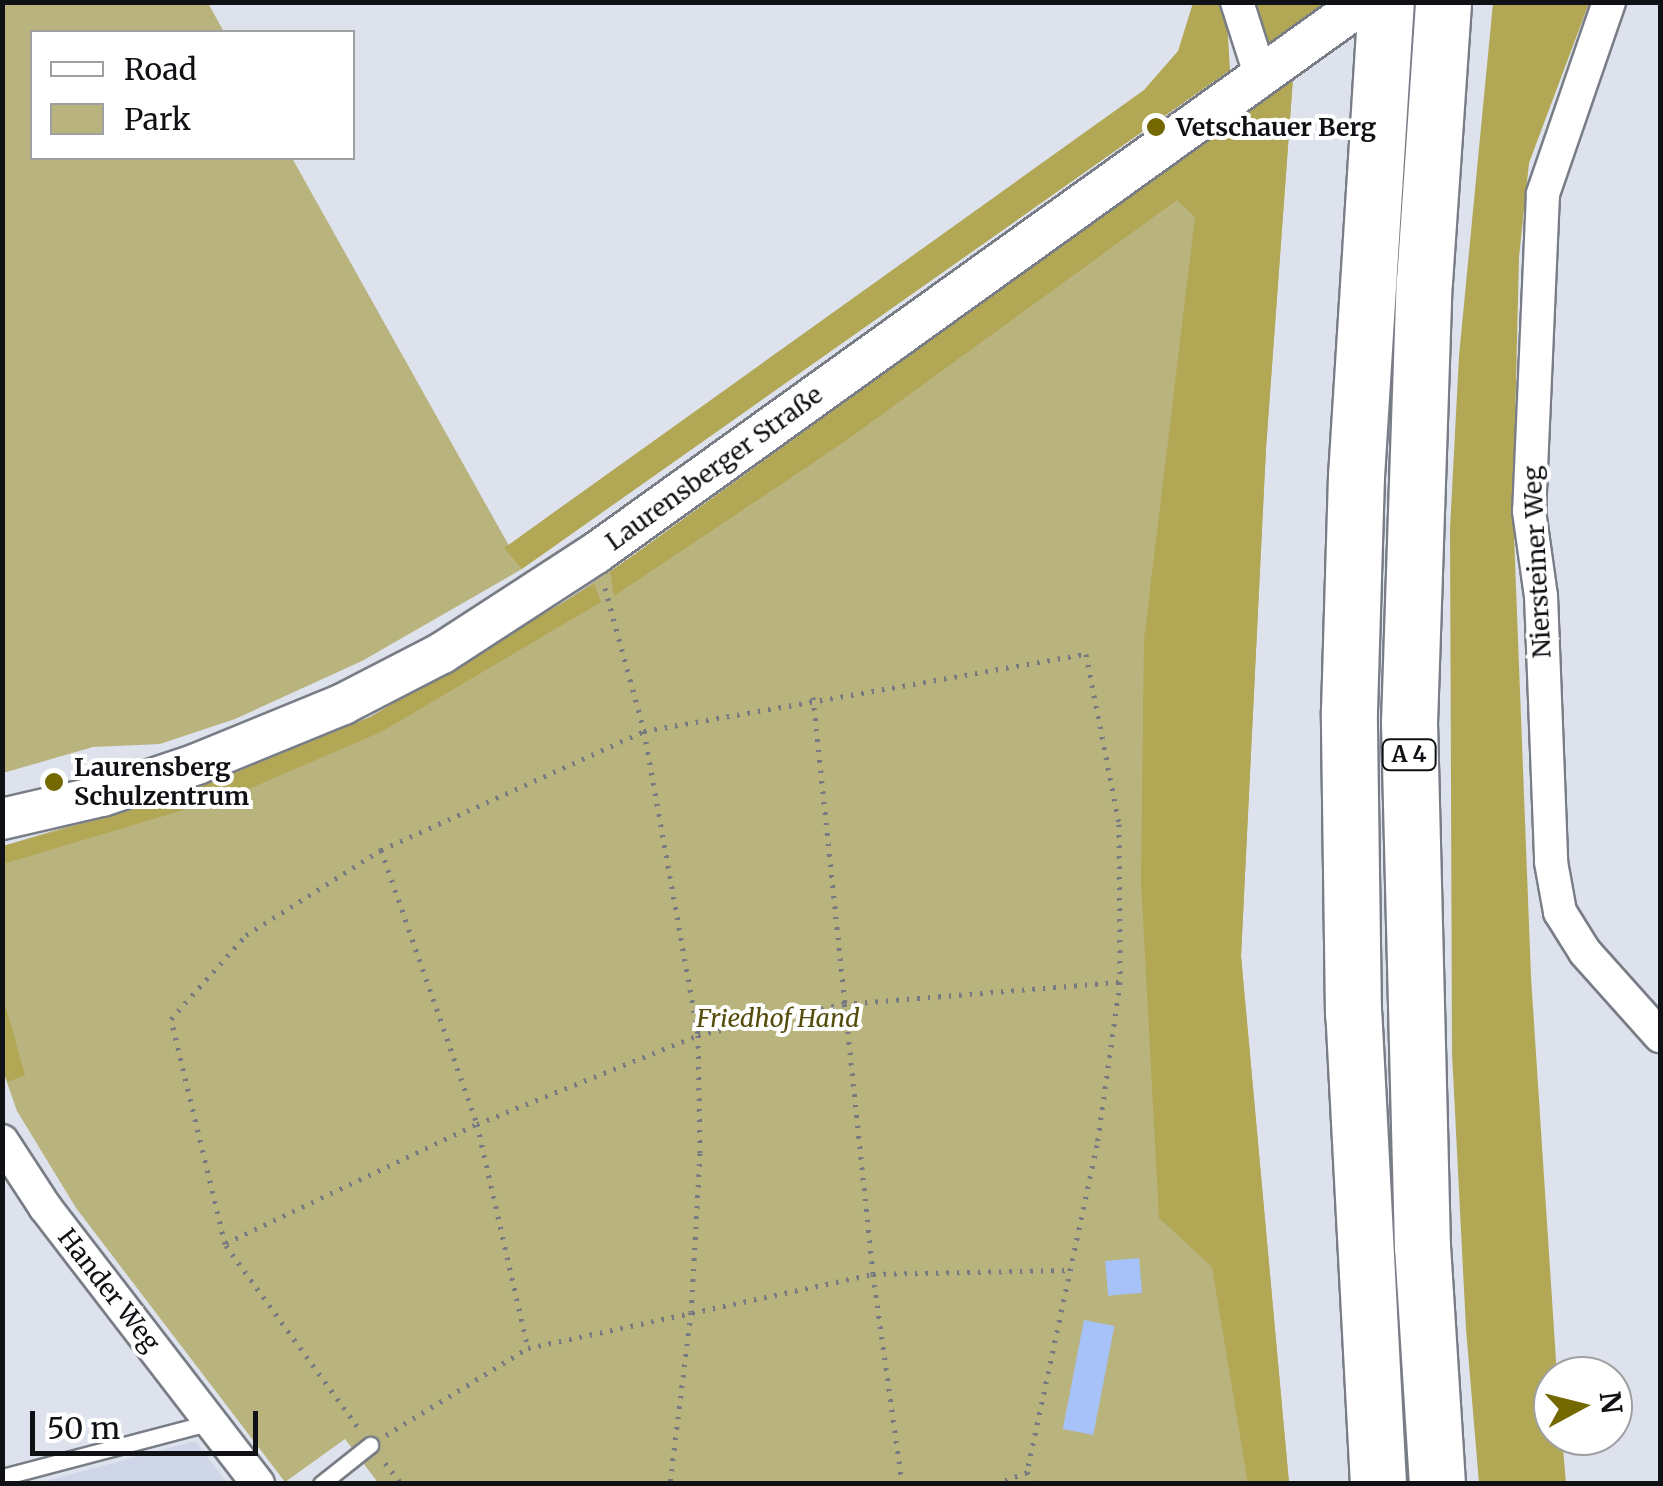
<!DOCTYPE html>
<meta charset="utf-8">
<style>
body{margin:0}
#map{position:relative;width:1663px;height:1486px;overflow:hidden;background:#dde2ed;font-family:Merriweather,serif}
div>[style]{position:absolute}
.built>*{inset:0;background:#ced6e7}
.green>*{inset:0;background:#b9b37e}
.forest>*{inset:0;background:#b2a755}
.building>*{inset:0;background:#a7c2f9;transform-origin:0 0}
.path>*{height:5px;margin-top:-2.5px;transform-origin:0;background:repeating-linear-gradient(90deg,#777a81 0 2.5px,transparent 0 10.5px)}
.roads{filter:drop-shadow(2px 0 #797d86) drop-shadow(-2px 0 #797d86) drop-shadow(0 2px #797d86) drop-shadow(0 -2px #797d86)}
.service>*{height:15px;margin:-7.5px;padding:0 7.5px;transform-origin:7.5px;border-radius:7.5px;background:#fff}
.minor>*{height:32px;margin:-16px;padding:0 16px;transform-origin:16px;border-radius:16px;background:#fff}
.tertiary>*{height:40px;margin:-20px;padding:0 20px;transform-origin:20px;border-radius:20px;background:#fff}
.motorway>*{height:55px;margin:-27.5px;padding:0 27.5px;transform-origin:27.5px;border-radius:27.5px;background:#fff}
.dots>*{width:28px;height:28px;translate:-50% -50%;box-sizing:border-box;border:5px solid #fff;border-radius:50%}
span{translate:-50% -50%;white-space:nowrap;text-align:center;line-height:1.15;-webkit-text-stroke:8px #fff;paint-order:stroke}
.shield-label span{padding:2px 8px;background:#fff;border:2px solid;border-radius:8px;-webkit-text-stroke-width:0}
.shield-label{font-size:22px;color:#101115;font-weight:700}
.poi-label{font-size:25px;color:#101115;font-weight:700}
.left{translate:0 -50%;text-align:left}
.street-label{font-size:25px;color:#101115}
.park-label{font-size:25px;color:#544c0a;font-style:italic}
.frame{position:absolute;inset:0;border:5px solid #101115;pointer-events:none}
.legend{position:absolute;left:30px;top:30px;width:325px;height:130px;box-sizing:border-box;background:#fff;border:2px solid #9fa0a1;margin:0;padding:12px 18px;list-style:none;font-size:30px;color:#101115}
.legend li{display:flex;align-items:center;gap:20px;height:50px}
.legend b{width:50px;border:2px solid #9fa0a1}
.north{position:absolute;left:1533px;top:1356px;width:100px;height:100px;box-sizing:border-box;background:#fff;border:2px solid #9fa0a1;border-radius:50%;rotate:83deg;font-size:28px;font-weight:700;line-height:40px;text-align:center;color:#101115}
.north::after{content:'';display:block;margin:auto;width:35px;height:45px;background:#746800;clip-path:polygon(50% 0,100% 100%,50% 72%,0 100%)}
.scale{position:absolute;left:30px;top:1411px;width:228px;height:45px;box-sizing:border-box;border:5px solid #101115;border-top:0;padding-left:12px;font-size:30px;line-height:35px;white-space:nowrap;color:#101115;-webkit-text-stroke:8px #fff;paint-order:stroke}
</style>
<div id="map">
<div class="built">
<i style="clip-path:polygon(195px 1441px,227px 1483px,39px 1483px)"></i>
</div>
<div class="green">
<i style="clip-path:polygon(3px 3px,208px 3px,224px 32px,32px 32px,32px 158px,292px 158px,522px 569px,362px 661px,235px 719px,160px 744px,93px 747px,3px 773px)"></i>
<i style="clip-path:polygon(1293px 78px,1266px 448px,1241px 956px,1289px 1483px,379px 1484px,345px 1439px,285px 1482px,76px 1208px,17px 1111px,3px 1071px,3px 846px,230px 777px,370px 717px,490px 651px,672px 530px)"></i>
</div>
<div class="forest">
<i style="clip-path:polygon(1250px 2px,1339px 3px,1269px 57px)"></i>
<i style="clip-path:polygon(1193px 3px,1226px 3px,1230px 70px,522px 569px,504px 548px,1144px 90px,1178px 51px)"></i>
<i style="clip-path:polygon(1493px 3px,1589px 3px,1529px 163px,1519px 257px,1513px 509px,1531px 977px,1557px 1376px,1553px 1436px,1562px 1436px,1566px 1483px,1479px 1483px,1466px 1329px,1452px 1053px,1450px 529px,1459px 356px)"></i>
<i style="clip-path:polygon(1293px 78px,1266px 448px,1241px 956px,1289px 1483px,1248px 1484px,1212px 1267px,1159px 1218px,1141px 881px,1144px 640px,1195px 217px,1177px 200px,844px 442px,614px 596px,610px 572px)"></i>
<i style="clip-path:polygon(594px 584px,601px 602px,381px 732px,237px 794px,3px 864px,3px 846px,166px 801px,370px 717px)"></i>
<i style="clip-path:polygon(2px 993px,25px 1075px,8px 1082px,3px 1071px)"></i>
</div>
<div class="building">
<i style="left:1139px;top:1258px;width:35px;height:34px;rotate:85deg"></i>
<i style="left:1084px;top:1320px;width:31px;height:111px;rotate:11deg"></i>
</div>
<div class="path">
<i style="left:605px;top:588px;width:148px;rotate:74.7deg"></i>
<i style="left:644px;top:731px;width:309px;rotate:79.9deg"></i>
<i style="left:698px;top:1035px;width:118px;rotate:89deg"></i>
<i style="left:700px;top:1153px;width:159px;rotate:93.2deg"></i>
<i style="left:691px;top:1312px;width:173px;rotate:97deg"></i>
<i style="left:813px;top:697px;width:580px;rotate:84.06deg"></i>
<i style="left:873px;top:1274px;width:212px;rotate:82.1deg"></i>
<i style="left:381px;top:850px;width:290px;rotate:70.7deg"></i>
<i style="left:477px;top:1124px;width:230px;rotate:77.2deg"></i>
<i style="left:528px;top:1348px;width:353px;rotate:-12.1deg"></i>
<i style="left:873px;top:1274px;width:195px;rotate:-1.2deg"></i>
<i style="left:226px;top:1243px;width:278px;rotate:-25.4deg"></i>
<i style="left:477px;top:1124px;width:238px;rotate:-21.9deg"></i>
<i style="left:698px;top:1035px;width:149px;rotate:-12deg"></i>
<i style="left:844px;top:1004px;width:277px;rotate:-4.6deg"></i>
<i style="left:357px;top:1426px;width:225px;rotate:-126deg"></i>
<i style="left:225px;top:1244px;width:231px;rotate:-103.5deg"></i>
<i style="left:171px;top:1019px;width:113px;rotate:-48.2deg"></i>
<i style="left:246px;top:935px;width:160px;rotate:-32.2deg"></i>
<i style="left:381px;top:850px;width:289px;rotate:-24.3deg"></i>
<i style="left:644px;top:731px;width:449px;rotate:-9.9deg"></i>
<i style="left:1086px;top:654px;width:173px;rotate:79deg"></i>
<i style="left:1119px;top:824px;width:158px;rotate:89.6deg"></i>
<i style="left:1120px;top:982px;width:165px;rotate:98deg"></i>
<i style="left:1097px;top:1145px;width:334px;rotate:102.1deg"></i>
<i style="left:1027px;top:1472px;width:33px;rotate:159deg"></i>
<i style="left:386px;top:1435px;width:167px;rotate:-31.5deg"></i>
<i style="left:385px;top:1463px;width:27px;rotate:51deg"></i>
<i style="left:1027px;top:1472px;width:14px;rotate:60deg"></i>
</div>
<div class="roads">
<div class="service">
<i style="left:2px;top:1477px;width:216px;rotate:-14.7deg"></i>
<i style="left:321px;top:1484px;width:63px;rotate:-38.5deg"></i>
</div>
<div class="minor">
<i style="left:1237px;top:2px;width:76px;rotate:72.3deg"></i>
<i style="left:1609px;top:2px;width:203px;rotate:109deg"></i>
<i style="left:1543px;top:194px;width:317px;rotate:92.5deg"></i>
<i style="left:1529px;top:511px;width:86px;rotate:82deg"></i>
<i style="left:1541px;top:596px;width:266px;rotate:87.8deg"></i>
<i style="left:1551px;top:862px;width:51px;rotate:79.8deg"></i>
<i style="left:1560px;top:912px;width:47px;rotate:58deg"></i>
<i style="left:1585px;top:952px;width:113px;rotate:48.2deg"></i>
<i style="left:2px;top:1141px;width:79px;rotate:56.9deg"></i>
<i style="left:45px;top:1207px;width:349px;rotate:52.4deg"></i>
</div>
<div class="tertiary">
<i style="left:2px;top:819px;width:103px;rotate:-13deg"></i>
<i style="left:102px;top:796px;width:100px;rotate:-18.6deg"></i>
<i style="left:197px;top:764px;width:158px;rotate:-22.3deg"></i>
<i style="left:343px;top:704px;width:111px;rotate:-27.3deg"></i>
<i style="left:442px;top:653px;width:184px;rotate:-33deg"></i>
<i style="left:596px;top:553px;width:945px;rotate:-35.66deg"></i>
</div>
<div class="motorway">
<i style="left:1378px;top:1484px;width:471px;rotate:-93deg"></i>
<i style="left:1353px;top:1014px;width:303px;rotate:-90.8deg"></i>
<i style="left:1349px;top:711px;width:235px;rotate:-88.3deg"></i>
<i style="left:1356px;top:476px;width:475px;rotate:-86.4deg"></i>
<i style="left:1437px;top:1484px;width:237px;rotate:-93.6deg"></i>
<i style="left:1422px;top:1247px;width:524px;rotate:-91.42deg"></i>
<i style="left:1409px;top:723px;width:441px;rotate:-88.1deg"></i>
<i style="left:1424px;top:282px;width:281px;rotate:-86.1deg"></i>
</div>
</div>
<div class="dots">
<i style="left:1156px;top:127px;background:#746800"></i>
<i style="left:54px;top:782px;background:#746800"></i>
</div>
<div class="shield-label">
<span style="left:1409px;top:755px">A 4</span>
</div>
<div class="poi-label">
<span class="left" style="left:1176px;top:127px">Vetschauer Berg</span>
<span class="left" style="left:74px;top:782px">Laurensberg<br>Schulzentrum</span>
</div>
<div class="street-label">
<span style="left:714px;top:468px;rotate:-36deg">Laurensberger Straße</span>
<span style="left:1537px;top:562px;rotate:-93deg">Niersteiner Weg</span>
<span style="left:109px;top:1290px;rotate:52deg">Hander Weg</span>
</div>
<div class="park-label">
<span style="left:778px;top:1018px">Friedhof Hand</span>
</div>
<div class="frame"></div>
<ul class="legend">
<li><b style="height:12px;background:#fff"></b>Road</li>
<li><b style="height:28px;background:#b9b37e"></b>Park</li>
</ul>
<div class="north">N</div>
<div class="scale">50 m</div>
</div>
